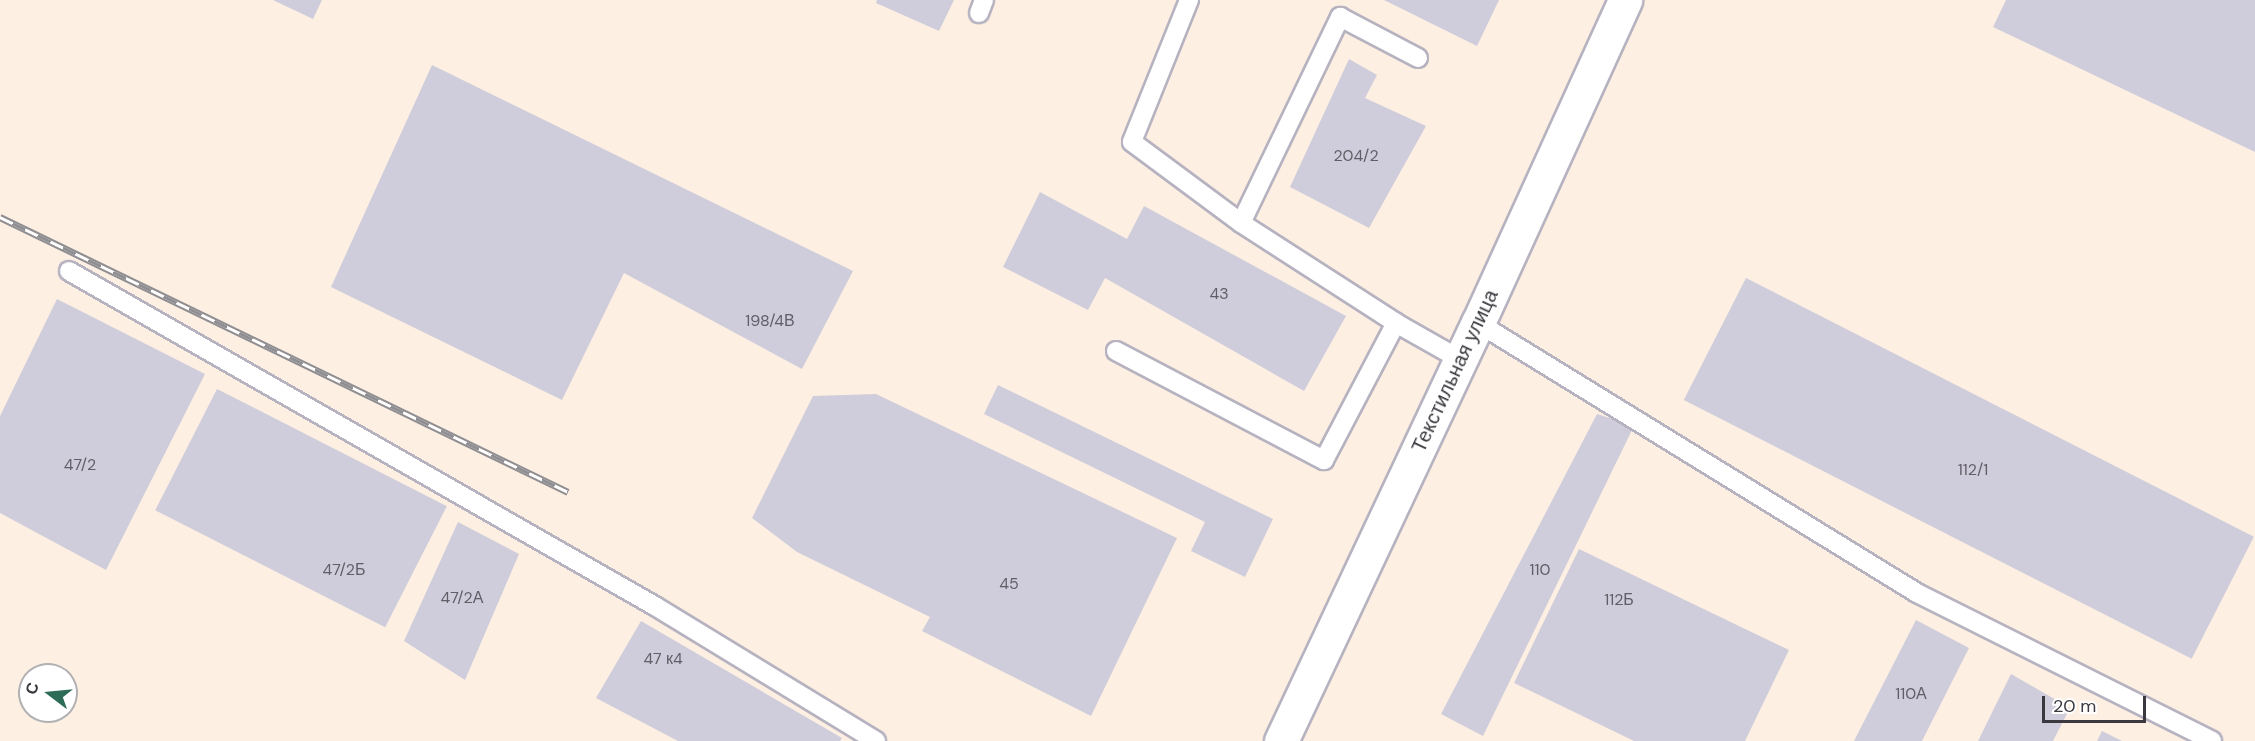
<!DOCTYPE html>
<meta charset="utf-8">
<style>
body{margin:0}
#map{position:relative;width:2255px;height:741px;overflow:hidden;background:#fcfbfe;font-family:"DM Sans",sans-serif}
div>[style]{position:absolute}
.industrial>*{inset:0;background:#fdefe1}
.building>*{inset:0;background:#cfcddc;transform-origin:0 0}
.roads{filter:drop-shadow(2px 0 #b6b2c0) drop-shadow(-2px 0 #b6b2c0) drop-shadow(0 2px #b6b2c0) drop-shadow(0 -2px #b6b2c0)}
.service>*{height:18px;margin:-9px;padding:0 9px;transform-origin:9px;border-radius:9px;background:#fff}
.secondary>*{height:33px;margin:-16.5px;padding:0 16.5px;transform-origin:16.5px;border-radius:16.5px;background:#fff}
.rail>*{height:7px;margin-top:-3.5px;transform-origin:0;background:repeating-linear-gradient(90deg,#fff 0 14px,#8f8e92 0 28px);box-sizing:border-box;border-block:2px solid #8f8e92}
span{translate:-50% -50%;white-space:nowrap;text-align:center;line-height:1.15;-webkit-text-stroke:6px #fff;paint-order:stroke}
.number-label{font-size:16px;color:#605e66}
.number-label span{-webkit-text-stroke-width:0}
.street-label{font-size:20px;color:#3b393f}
.north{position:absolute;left:18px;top:663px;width:60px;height:60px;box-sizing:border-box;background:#fff;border:2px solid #b1b0b2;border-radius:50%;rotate:286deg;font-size:16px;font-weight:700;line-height:24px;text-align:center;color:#3b393f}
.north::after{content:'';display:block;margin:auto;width:21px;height:27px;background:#2f6c58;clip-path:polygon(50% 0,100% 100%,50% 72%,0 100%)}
.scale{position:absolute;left:2042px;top:696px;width:104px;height:27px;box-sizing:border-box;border:3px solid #3b393f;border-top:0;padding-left:8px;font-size:18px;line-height:21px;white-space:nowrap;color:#3b393f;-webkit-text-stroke:4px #fff;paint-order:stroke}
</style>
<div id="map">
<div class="industrial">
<i style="clip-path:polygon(evenodd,0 0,2255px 0,2255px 741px,0 741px,0 0,30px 675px,66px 675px,66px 711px,30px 711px,30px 675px)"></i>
</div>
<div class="building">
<i style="clip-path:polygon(273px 0,322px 0,313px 19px)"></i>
<i style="clip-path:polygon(877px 0,954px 0,939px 31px,876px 3px)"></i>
<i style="clip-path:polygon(1384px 0,1499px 0,1477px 46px)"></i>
<i style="clip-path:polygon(2006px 0,2255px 0,2255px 152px,1993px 27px)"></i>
<i style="clip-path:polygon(1349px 59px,1377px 75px,1365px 98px,1426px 126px,1369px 228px,1290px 187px)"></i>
<i style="clip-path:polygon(432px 65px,853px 271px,802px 369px,624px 273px,562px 400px,331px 287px)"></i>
<i style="clip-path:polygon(1040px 192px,1127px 239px,1144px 206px,1346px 316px,1304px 391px,1105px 278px,1088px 310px,1003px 267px)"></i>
<i style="left:1746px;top:278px;width:570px;height:137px;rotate:27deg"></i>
<i style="clip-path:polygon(57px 299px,205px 374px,106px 570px,0 513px,0 416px)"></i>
<i style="clip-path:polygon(998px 385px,1273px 519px,1245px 577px,1191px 551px,1205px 522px,984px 414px)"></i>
<i style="left:217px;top:389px;width:258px;height:136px;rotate:27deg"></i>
<i style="clip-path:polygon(876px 394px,1177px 538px,1091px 716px,922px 631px,930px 617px,797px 552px,752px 518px,813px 396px)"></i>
<i style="clip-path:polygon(1597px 414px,1634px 426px,1483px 736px,1441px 714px)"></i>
<i style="clip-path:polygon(458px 522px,519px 554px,465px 680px,404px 641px)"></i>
<i style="clip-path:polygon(1579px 549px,1789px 650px,1745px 741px,1634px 741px,1514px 683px)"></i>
<i style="clip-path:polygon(1916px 620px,1969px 648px,1922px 741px,1854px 741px)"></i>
<i style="clip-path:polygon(641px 621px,842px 738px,840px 741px,678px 741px,596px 698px)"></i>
<i style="clip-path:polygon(2011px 674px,2070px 708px,2053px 741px,1978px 741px)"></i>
<i style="clip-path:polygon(2102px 731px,2122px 741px,2097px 741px)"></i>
</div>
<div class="roads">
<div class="service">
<i style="left:1189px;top:0;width:153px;rotate:111.9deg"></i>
<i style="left:1132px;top:142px;width:136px;rotate:36.6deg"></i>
<i style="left:1241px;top:223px;width:184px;rotate:32.8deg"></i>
<i style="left:1396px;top:323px;width:75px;rotate:29.6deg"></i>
<i style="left:979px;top:13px;width:14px;rotate:-69deg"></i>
<i style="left:1241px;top:223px;width:229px;rotate:-64.3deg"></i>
<i style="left:1340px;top:17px;width:88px;rotate:27.7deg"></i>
<i style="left:69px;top:271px;width:675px;rotate:29.76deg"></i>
<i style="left:655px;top:606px;width:259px;rotate:31.4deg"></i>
<i style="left:1478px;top:323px;width:515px;rotate:31.59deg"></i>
<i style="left:1917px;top:593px;width:330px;rotate:26.6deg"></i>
<i style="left:1116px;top:351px;width:235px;rotate:27.7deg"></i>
<i style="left:1324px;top:460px;width:155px;rotate:-62.3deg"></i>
</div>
<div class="secondary">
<i style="left:1281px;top:741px;width:462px;rotate:-64.8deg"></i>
<i style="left:1478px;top:323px;width:355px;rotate:-65.5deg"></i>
</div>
</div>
<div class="rail">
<i style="left:0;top:217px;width:631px;rotate:25.83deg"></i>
</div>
<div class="number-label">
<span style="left:1356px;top:156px">204/2</span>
<span style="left:1219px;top:294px">43</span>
<span style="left:770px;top:321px">198/4В</span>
<span style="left:80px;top:465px">47/2</span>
<span style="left:1973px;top:470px">112/1</span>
<span style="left:344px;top:570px">47/2Б</span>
<span style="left:1540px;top:570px">110</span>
<span style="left:1009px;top:584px">45</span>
<span style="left:462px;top:598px">47/2А</span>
<span style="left:1619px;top:600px">112Б</span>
<span style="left:663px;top:659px">47 к4</span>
<span style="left:1911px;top:694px">110А</span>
</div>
<div class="street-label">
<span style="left:1455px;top:371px;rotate:-65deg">Текстильная улица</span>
</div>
<div class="north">С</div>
<div class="scale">20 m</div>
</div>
